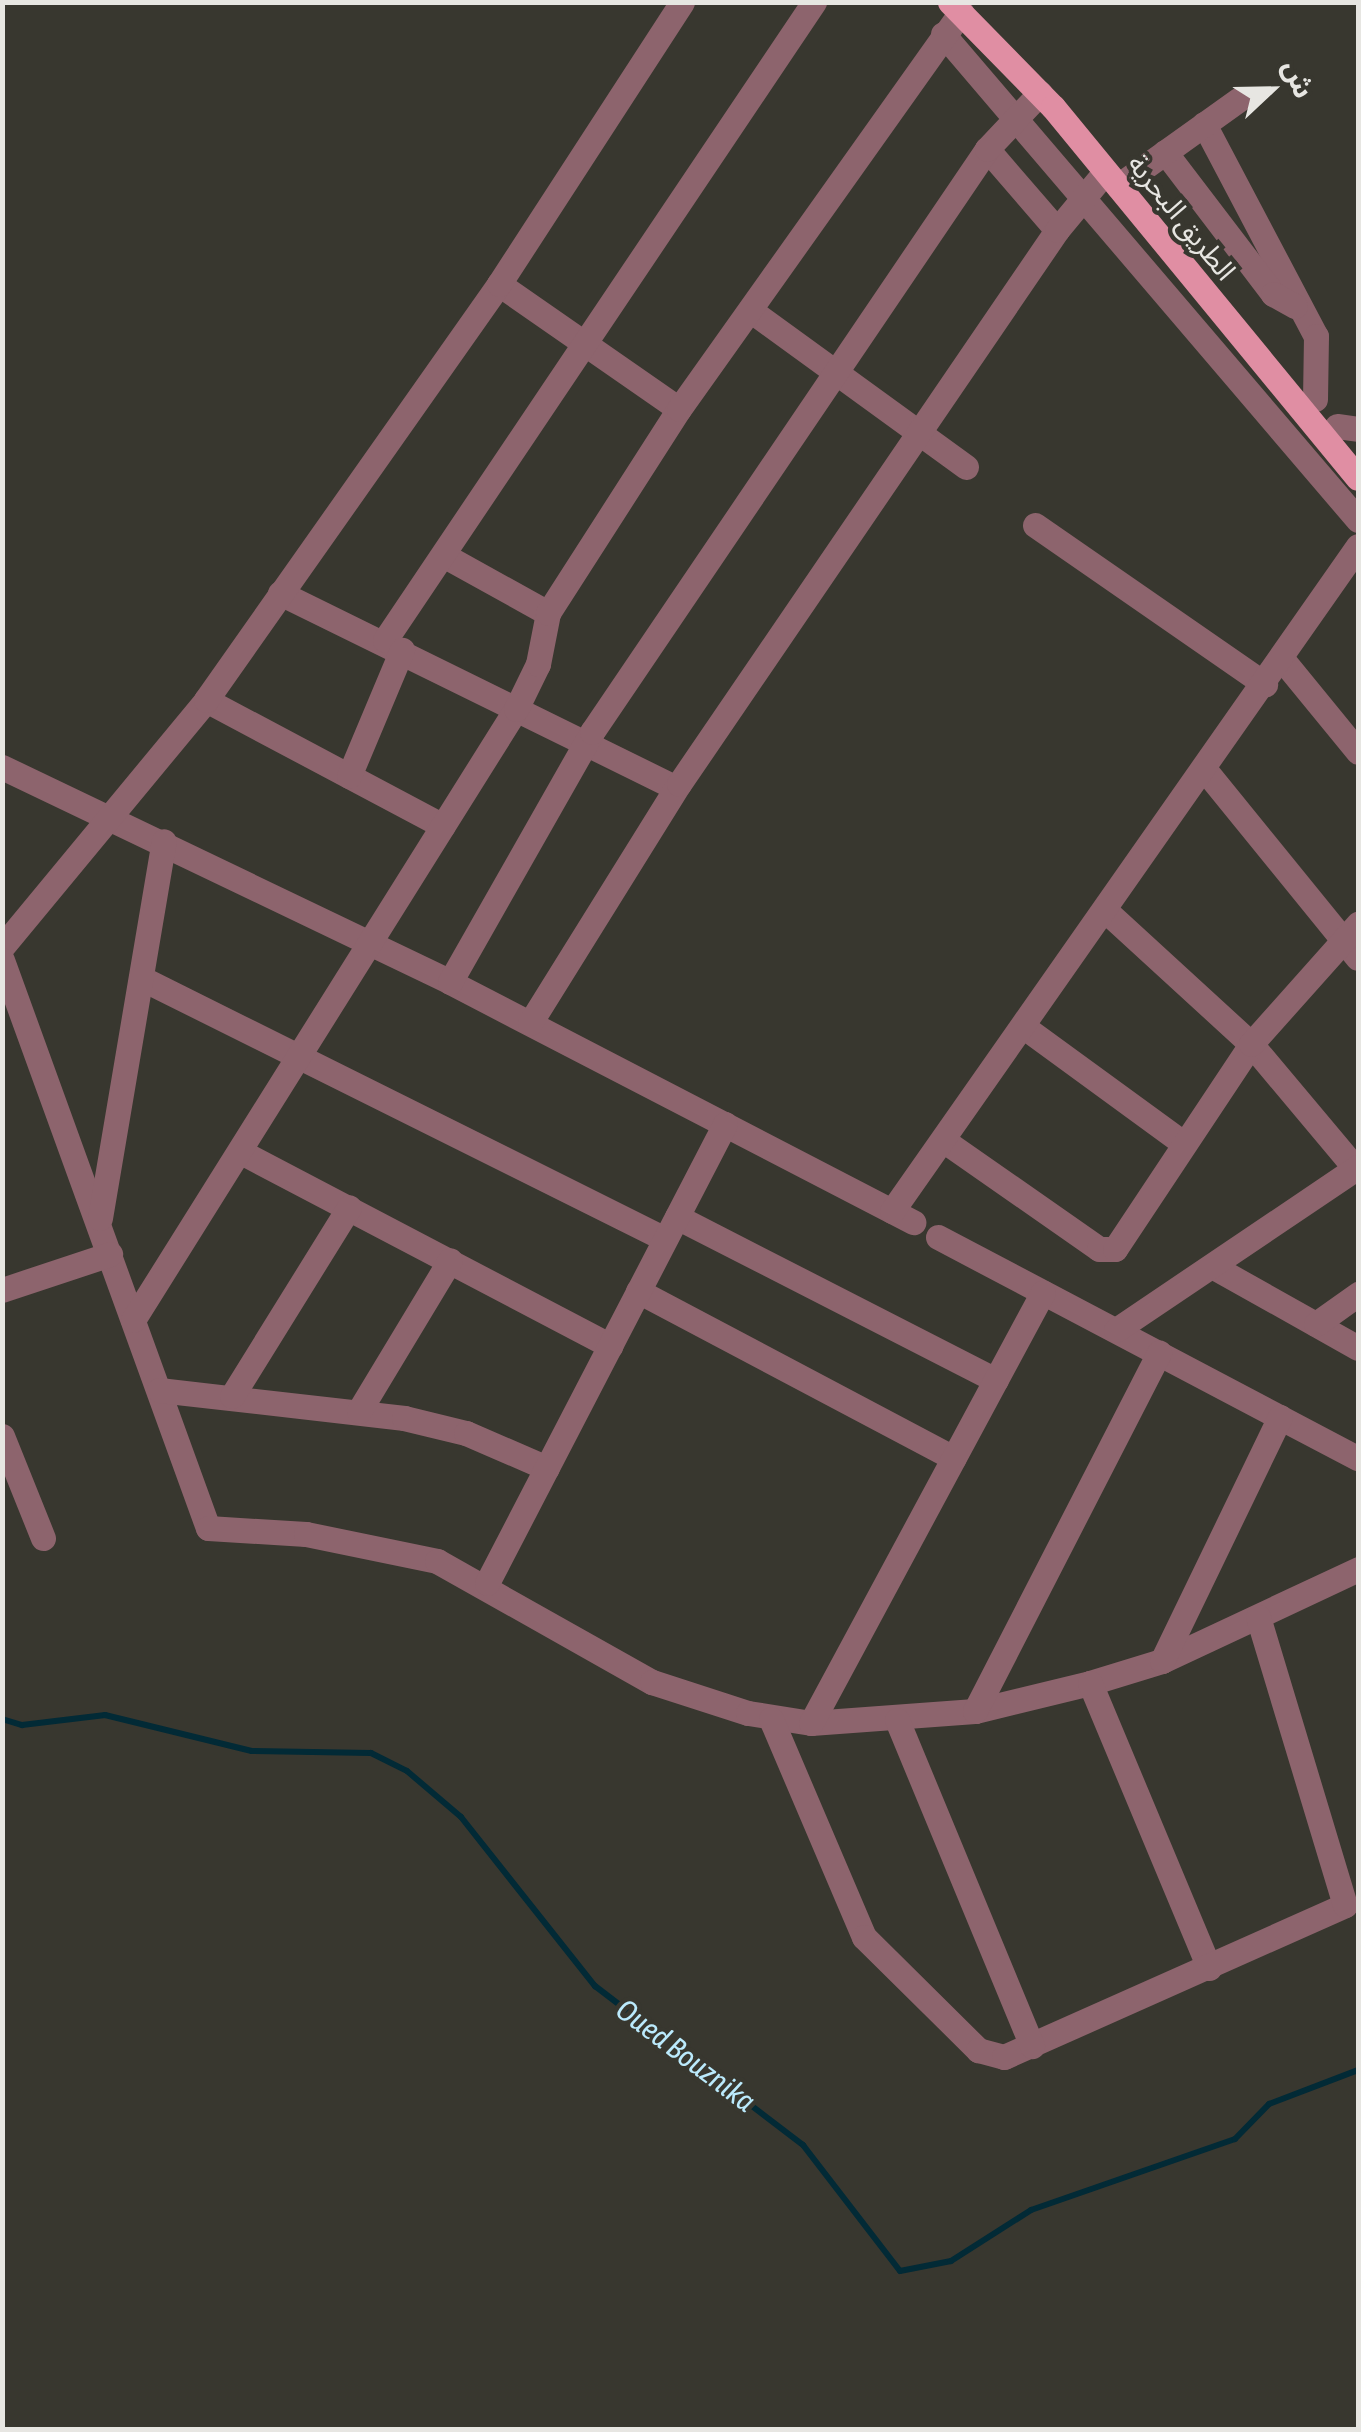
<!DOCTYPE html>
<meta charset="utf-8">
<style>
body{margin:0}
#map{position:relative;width:1361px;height:2432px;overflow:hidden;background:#38372f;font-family:"Asap Condensed","Noto Sans Arabic",sans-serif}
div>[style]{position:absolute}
.stream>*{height:6px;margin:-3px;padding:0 3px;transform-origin:3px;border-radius:3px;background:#022a36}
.minor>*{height:25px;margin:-12.5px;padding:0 12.5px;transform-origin:12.5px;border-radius:12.5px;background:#8d646d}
.major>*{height:25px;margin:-12.5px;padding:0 12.5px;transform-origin:12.5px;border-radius:12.5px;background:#e08ea3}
span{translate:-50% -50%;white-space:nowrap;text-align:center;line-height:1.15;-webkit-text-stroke:9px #38372f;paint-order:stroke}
.street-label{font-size:28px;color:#e7e6e2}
.water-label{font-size:30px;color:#bbeafc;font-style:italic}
.frame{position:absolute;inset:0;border:5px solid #e7e6e2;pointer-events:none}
.north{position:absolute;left:1221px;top:40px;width:100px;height:100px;-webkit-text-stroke:8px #38372f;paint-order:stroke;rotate:68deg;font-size:28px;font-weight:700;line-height:40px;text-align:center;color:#e7e6e2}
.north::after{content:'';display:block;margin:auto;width:35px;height:45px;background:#e7e6e2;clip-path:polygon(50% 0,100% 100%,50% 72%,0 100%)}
</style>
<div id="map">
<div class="stream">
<i style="left:2px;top:1719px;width:21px;rotate:17deg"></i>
<i style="left:22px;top:1725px;width:84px;rotate:-6.9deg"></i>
<i style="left:105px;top:1715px;width:151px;rotate:13.8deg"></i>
<i style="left:252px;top:1751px;width:119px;rotate:1deg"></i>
<i style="left:371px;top:1753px;width:40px;rotate:26.6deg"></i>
<i style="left:407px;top:1771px;width:71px;rotate:40.4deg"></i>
<i style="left:461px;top:1817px;width:216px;rotate:51.6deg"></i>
<i style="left:595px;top:1986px;width:262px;rotate:37.4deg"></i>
<i style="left:803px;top:2145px;width:159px;rotate:52.4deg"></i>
<i style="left:900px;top:2271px;width:52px;rotate:-11.1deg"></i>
<i style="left:951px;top:2261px;width:95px;rotate:-32.5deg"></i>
<i style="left:1031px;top:2210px;width:216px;rotate:-19.2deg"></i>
<i style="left:1235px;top:2139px;width:49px;rotate:-45.8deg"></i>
<i style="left:1269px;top:2104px;width:95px;rotate:-20.9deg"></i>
</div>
<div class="minor">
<i style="left:943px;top:34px;width:639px;rotate:49.51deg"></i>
<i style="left:1204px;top:124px;width:240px;rotate:62.2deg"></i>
<i style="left:1316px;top:336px;width:63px;rotate:90.9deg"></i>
<i style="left:987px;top:149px;width:107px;rotate:49.2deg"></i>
<i style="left:1165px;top:152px;width:178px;rotate:52.7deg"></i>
<i style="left:1273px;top:294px;width:25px;rotate:29deg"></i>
<i style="left:1118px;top:186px;width:148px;rotate:-35.6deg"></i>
<i style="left:499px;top:284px;width:219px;rotate:34.8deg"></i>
<i style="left:750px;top:310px;width:267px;rotate:36deg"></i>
<i style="left:1337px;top:426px;width:21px;rotate:8deg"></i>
<i style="left:1035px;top:525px;width:280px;rotate:34.7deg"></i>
<i style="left:445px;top:556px;width:118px;rotate:29deg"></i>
<i style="left:280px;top:593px;width:441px;rotate:26.2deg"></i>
<i style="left:385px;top:640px;width:769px;rotate:-56.08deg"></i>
<i style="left:1282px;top:659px;width:120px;rotate:50.7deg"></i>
<i style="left:206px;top:700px;width:268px;rotate:28deg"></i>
<i style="left:2px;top:767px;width:497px;rotate:25.6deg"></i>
<i style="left:450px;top:982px;width:522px;rotate:27.4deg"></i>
<i style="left:1205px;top:770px;width:242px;rotate:50.9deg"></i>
<i style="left:349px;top:776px;width:137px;rotate:-67.2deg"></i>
<i style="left:1107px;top:912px;width:195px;rotate:42.5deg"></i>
<i style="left:1251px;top:1044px;width:163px;rotate:50deg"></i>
<i style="left:2px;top:947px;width:320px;rotate:-50.4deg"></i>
<i style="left:206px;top:700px;width:509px;rotate:-54.84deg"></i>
<i style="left:499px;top:284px;width:336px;rotate:-57deg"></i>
<i style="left:2px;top:960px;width:604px;rotate:70.07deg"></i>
<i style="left:208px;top:1528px;width:98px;rotate:3.5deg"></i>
<i style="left:306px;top:1534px;width:134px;rotate:11.6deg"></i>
<i style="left:437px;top:1561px;width:247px;rotate:29.4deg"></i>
<i style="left:652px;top:1682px;width:101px;rotate:17.9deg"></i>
<i style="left:748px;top:1713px;width:64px;rotate:9deg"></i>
<i style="left:811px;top:1723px;width:164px;rotate:-4.2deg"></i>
<i style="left:975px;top:1711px;width:118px;rotate:-13.7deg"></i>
<i style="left:1090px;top:1683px;width:75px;rotate:-17deg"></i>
<i style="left:1162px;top:1661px;width:217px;rotate:-25.1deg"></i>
<i style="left:141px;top:978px;width:585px;rotate:26.48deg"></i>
<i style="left:450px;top:982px;width:288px;rotate:-60.4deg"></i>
<i style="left:592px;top:732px;width:704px;rotate:-55.88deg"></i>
<i style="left:987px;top:149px;width:77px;rotate:-46.6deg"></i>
<i style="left:530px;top:1023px;width:282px;rotate:-58.1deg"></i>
<i style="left:679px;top:784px;width:671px;rotate:-55.69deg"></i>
<i style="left:1057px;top:230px;width:75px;rotate:-50.4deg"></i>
<i style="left:1024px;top:1027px;width:197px;rotate:36.1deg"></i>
<i style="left:943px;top:1140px;width:190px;rotate:34.9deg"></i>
<i style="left:1099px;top:1249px;width:16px"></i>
<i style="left:1115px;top:1249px;width:246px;rotate:-56.4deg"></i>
<i style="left:1251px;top:1044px;width:161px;rotate:-48.3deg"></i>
<i style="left:243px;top:1153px;width:415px;rotate:27.7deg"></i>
<i style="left:892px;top:1211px;width:812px;rotate:-54.98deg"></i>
<i style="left:677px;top:1217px;width:358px;rotate:27.1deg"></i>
<i style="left:100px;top:1218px;width:382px;rotate:-80.4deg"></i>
<i style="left:938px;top:1237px;width:475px;rotate:27.8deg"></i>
<i style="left:1212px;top:1266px;width:167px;rotate:29.3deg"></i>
<i style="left:2px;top:1290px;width:114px;rotate:-18.4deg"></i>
<i style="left:638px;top:1291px;width:357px;rotate:27.9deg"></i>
<i style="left:133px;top:1320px;width:721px;rotate:-57.92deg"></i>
<i style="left:516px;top:709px;width:50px;rotate:-63.9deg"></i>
<i style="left:538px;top:664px;width:52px;rotate:-78.9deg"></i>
<i style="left:548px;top:613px;width:242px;rotate:-57.3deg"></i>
<i style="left:679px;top:409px;width:487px;rotate:-54.6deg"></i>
<i style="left:1316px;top:1324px;width:52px;rotate:-35.5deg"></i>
<i style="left:1116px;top:1330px;width:292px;rotate:-34deg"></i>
<i style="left:159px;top:1390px;width:247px;rotate:6.5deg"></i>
<i style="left:404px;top:1418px;width:64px;rotate:13.6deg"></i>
<i style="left:466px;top:1433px;width:88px;rotate:23.4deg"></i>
<i style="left:232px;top:1396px;width:222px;rotate:-58.2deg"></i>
<i style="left:359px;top:1411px;width:176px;rotate:-58.9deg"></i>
<i style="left:2px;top:1436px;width:110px;rotate:68.1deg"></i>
<i style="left:487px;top:1583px;width:517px;rotate:-62.59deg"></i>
<i style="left:1162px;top:1661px;width:271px;rotate:-64.2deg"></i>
<i style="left:1090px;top:1683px;width:309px;rotate:67.3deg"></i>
<i style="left:975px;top:1711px;width:403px;rotate:-62.8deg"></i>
<i style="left:771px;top:1719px;width:237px;rotate:66.9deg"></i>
<i style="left:864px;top:1937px;width:161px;rotate:44.7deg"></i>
<i style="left:978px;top:2050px;width:27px;rotate:15deg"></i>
<i style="left:1004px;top:2057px;width:373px;rotate:-24deg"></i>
<i style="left:1345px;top:1905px;width:301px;rotate:-106.8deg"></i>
<i style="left:897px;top:1720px;width:353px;rotate:67.5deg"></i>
<i style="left:811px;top:1723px;width:489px;rotate:-61.7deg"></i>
</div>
<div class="major">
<i style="left:950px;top:2px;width:147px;rotate:45.6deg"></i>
<i style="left:1053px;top:107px;width:480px;rotate:50.6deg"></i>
</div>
<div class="street-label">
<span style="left:1182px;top:217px;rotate:51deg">الطريق البحرية</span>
</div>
<div class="water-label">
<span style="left:686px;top:2055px;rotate:37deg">Oued Bouznika</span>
</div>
<div class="frame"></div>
<div class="north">ش</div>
</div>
